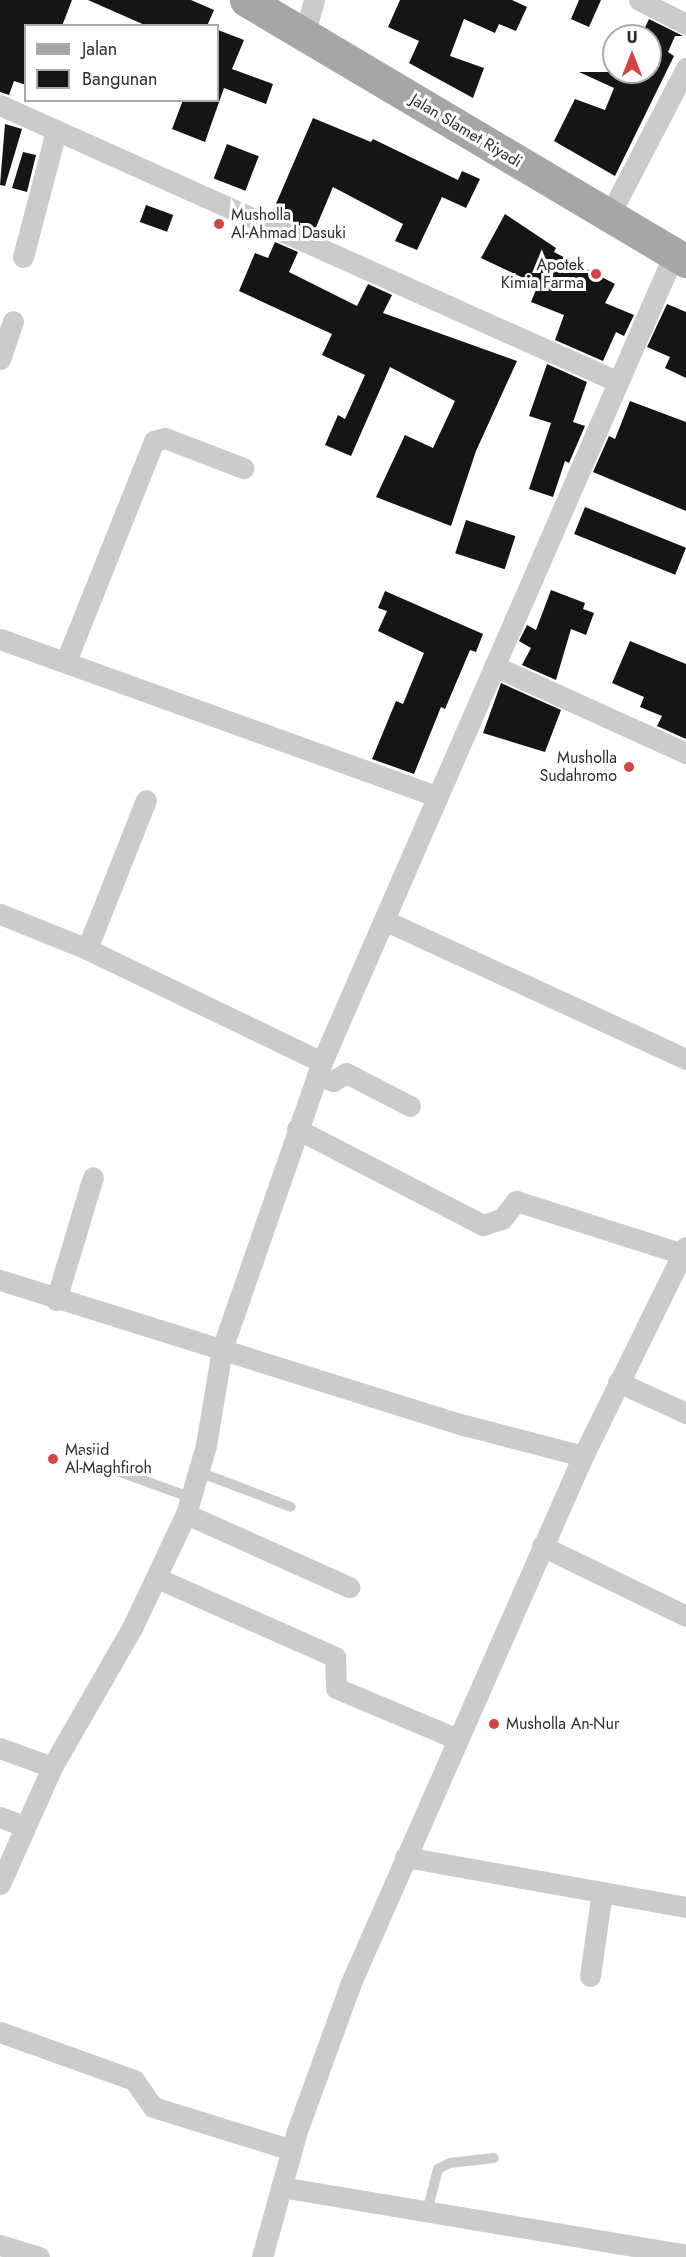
<!DOCTYPE html>
<style>
body{margin:0}
#map{position:relative;width:686px;height:2257px;overflow:hidden;background:#fff;font-family:Jost,sans-serif}
div>[style]{position:absolute}
.building>*{inset:0;background:#151515;transform-origin:0 0}
.lane>*{height:10px;margin:-5px;padding:0 5px;transform-origin:5px;border-radius:5px;background:#cbcbcb}
.street>*{height:21px;margin:-10.5px;padding:0 10.5px;transform-origin:10.5px;border-radius:10.5px;background:#cbcbcb}
.primary>*{height:33px;margin:-16.5px;padding:0 16.5px;transform-origin:16.5px;border-radius:16.5px;background:#a6a6a6}
.dots>*{width:16px;height:16px;translate:-50% -50%;box-sizing:border-box;border:3px solid #fff;border-radius:50%}
span{translate:-50% -50%;white-space:nowrap;text-align:center;line-height:1.15;-webkit-text-stroke:6px #fff;paint-order:stroke}
.street-label{font-size:16px;color:#2e2e2e}
.poi-label{font-size:16px;color:#2e2e2e}
.left{translate:0 -50%;text-align:left}
.right{translate:-100% -50%;text-align:right}
.legend{position:absolute;left:24px;top:24px;width:195px;height:78px;box-sizing:border-box;background:#fff;border:2px solid #ababab;margin:0;padding:8px 10px;list-style:none;font-size:18px;color:#2e2e2e}
.legend li{display:flex;align-items:center;gap:12px;height:30px}
.legend b{width:30px;border:2px solid #ababab}
.north{position:absolute;left:602px;top:24px;width:60px;height:60px;box-sizing:border-box;background:#fff;border:2px solid #ababab;border-radius:50%;rotate:0deg;font-size:16px;font-weight:700;line-height:24px;text-align:center;color:#2e2e2e}
.north::after{content:'';display:block;margin:auto;width:21px;height:27px;background:#d34443;clip-path:polygon(50% 0,100% 100%,50% 72%,0 100%)}
</style>
<div id="map">
<div class="building">
<i style="clip-path:polygon(0 0,72px 0,62px 26px,26px 26px,26px 85px,14px 81px,9px 95px,0 92px)"></i>
<i style="clip-path:polygon(88px 0,191px 0,214px 10px,207px 26px,147px 26px)"></i>
<i style="clip-path:polygon(400px 0,512px 0,527px 7px,516px 31px,499px 24px,495px 33px,464px 19px,450px 56px,484px 68px,473px 98px,409px 63px,419px 41px,388px 27px)"></i>
<i style="clip-path:polygon(579px 0,601px 0,589px 27px,571px 19px)"></i>
<i style="clip-path:polygon(649px 19px,683px 36px,675px 36px,668px 52px,674px 56px,615px 176px,554px 141px,575px 99px,605px 110px,614px 88px,579px 72px,650px 72px,650px 36px,641px 36px)"></i>
<i style="clip-path:polygon(218px 30px,244px 40px,232px 69px,273px 84px,266px 104px,224px 88px,205px 142px,172px 129px,183px 100px,218px 100px)"></i>
<i style="clip-path:polygon(313px 118px,371px 142px,373px 139px,458px 180px,462px 171px,480px 179px,466px 208px,442px 197px,417px 250px,395px 241px,403px 224px,333px 187px,314px 232px,272px 213px)"></i>
<i style="clip-path:polygon(5px 124px,22px 129px,5px 186px,0 185px)"></i>
<i style="left:227px;top:144px;width:34px;height:37px;rotate:21deg"></i>
<i style="clip-path:polygon(23px 152px,36px 155px,27px 192px,12px 188px)"></i>
<i style="left:146px;top:205px;width:29px;height:18px;rotate:20deg"></i>
<i style="clip-path:polygon(505px 214px,556px 248px,554px 252px,615px 284px,605px 303px,634px 315px,624px 336px,616px 332px,603px 361px,555px 340px,564px 315px,531px 302px,538px 285px,481px 258px)"></i>
<i style="clip-path:polygon(275px 242px,298px 252px,289px 272px,357px 306px,368px 284px,392px 295px,383px 313px,517px 361px,476px 451px,451px 526px,376px 497px,405px 435px,433px 448px,455px 401px,390px 367px,351px 456px,325px 445px,338px 415px,345px 419px,365px 375px,322px 355px,332px 334px,239px 291px,255px 253px,268px 258px)"></i>
<i style="clip-path:polygon(667px 304px,686px 312px,686px 378px,665px 368px,670px 357px,647px 347px)"></i>
<i style="clip-path:polygon(547px 364px,587px 382px,573px 422px,585px 426px,569px 463px,565px 461px,553px 497px,529px 489px,551px 423px,529px 416px)"></i>
<i style="clip-path:polygon(630px 401px,686px 422px,686px 511px,593px 472px,609px 436px,615px 439px)"></i>
<i style="left:585px;top:507px;width:109px;height:29px;rotate:22deg"></i>
<i style="left:466px;top:520px;width:52px;height:35px;rotate:18deg"></i>
<i style="clip-path:polygon(551px 590px,585px 603px,583px 609px,594px 613px,586px 635px,571px 629px,556px 680px,522px 665px,531px 648px,519px 641px,527px 625px,536px 630px)"></i>
<i style="clip-path:polygon(385px 591px,483px 634px,476px 652px,470px 650px,445px 709px,441px 707px,414px 774px,372px 759px,396px 701px,403px 704px,424px 653px,378px 631px,387px 611px,378px 608px)"></i>
<i style="clip-path:polygon(630px 641px,686px 664px,686px 739px,657px 726px,662px 716px,640px 707px,644px 697px,612px 683px)"></i>
<i style="clip-path:polygon(501px 683px,561px 710px,545px 752px,483px 733px)"></i>
</div>
<div class="lane">
<i style="left:112px;top:1469px;width:85px;rotate:19.9deg"></i>
<i style="left:199px;top:1472px;width:98px;rotate:20.8deg"></i>
<i style="left:427px;top:2212px;width:44px;rotate:-75.7deg"></i>
<i style="left:438px;top:2169px;width:13px;rotate:-27deg"></i>
<i style="left:450px;top:2163px;width:44px;rotate:-6.5deg"></i>
</div>
<div class="street">
<i style="left:639px;top:0;width:53px;rotate:27.1deg"></i>
<i style="left:304px;top:35px;width:36px;rotate:-74deg"></i>
<i style="left:0;top:105px;width:675px;rotate:24.13deg"></i>
<i style="left:609px;top:216px;width:167px;rotate:-62.5deg"></i>
<i style="left:23px;top:257px;width:130px;rotate:-75.3deg"></i>
<i style="left:0;top:359px;width:40px;rotate:-71.1deg"></i>
<i style="left:0;top:639px;width:463px;rotate:19.8deg"></i>
<i style="left:66px;top:661px;width:237px;rotate:-68.2deg"></i>
<i style="left:154px;top:441px;width:11px;rotate:-15deg"></i>
<i style="left:165px;top:438px;width:84px;rotate:21deg"></i>
<i style="left:494px;top:666px;width:211px;rotate:24.4deg"></i>
<i style="left:0;top:914px;width:94px;rotate:21.9deg"></i>
<i style="left:87px;top:949px;width:261px;rotate:25.7deg"></i>
<i style="left:322px;top:1062px;width:881px;rotate:-66.46deg"></i>
<i style="left:386px;top:921px;width:330px;rotate:24.7deg"></i>
<i style="left:87px;top:949px;width:160px;rotate:-68.4deg"></i>
<i style="left:317px;top:1076px;width:17px;rotate:17deg"></i>
<i style="left:333px;top:1081px;width:15px;rotate:-32deg"></i>
<i style="left:346px;top:1073px;width:72px;rotate:27.3deg"></i>
<i style="left:297px;top:1129px;width:209px;rotate:27.3deg"></i>
<i style="left:483px;top:1225px;width:20px;rotate:-18deg"></i>
<i style="left:502px;top:1219px;width:23px;rotate:-52deg"></i>
<i style="left:516px;top:1201px;width:175px;rotate:17.6deg"></i>
<i style="left:0;top:1280px;width:486px;rotate:17.4deg"></i>
<i style="left:464px;top:1425px;width:123px;rotate:14.6deg"></i>
<i style="left:56px;top:1300px;width:128px;rotate:-73.3deg"></i>
<i style="left:618px;top:1382px;width:75px;rotate:24.5deg"></i>
<i style="left:186px;top:1514px;width:179px;rotate:24.1deg"></i>
<i style="left:542px;top:1546px;width:160px;rotate:25.9deg"></i>
<i style="left:157px;top:1578px;width:195px;rotate:23.9deg"></i>
<i style="left:335px;top:1657px;width:31px;rotate:88deg"></i>
<i style="left:336px;top:1688px;width:129px;rotate:22.8deg"></i>
<i style="left:0;top:1748px;width:55px;rotate:20.1deg"></i>
<i style="left:0;top:1817px;width:26px;rotate:21deg"></i>
<i style="left:405px;top:1857px;width:285px;rotate:10.1deg"></i>
<i style="left:0;top:1884px;width:128px;rotate:-66deg"></i>
<i style="left:52px;top:1767px;width:160px;rotate:-60.1deg"></i>
<i style="left:132px;top:1628px;width:126px;rotate:-64.7deg"></i>
<i style="left:186px;top:1514px;width:72px;rotate:-73.8deg"></i>
<i style="left:206px;top:1445px;width:97px;rotate:-80.5deg"></i>
<i style="left:222px;top:1349px;width:304px;rotate:-70.8deg"></i>
<i style="left:590px;top:1976px;width:85px;rotate:-81.9deg"></i>
<i style="left:0;top:2032px;width:142px;rotate:19.7deg"></i>
<i style="left:134px;top:2080px;width:33px;rotate:55deg"></i>
<i style="left:153px;top:2107px;width:145px;rotate:17.2deg"></i>
<i style="left:281px;top:2187px;width:411px;rotate:9.5deg"></i>
<i style="left:0;top:2245px;width:41px;rotate:17.1deg"></i>
<i style="left:262px;top:2257px;width:131px;rotate:-74.5deg"></i>
<i style="left:297px;top:2131px;width:155px;rotate:-70deg"></i>
<i style="left:350px;top:1985px;width:578px;rotate:-66.23deg"></i>
<i style="left:583px;top:1456px;width:233px;rotate:-63.8deg"></i>
</div>
<div class="primary">
<i style="left:246px;top:0;width:512px;rotate:30.68deg"></i>
</div>
<div class="dots">
<i style="left:219px;top:224px;background:#d34443"></i>
<i style="left:596px;top:274px;background:#d34443"></i>
<i style="left:629px;top:767px;background:#d34443"></i>
<i style="left:53px;top:1459px;background:#d34443"></i>
<i style="left:494px;top:1724px;background:#d34443"></i>
</div>
<div class="street-label">
<span style="left:466px;top:131px;rotate:31deg">Jalan Slamet Riyadi</span>
</div>
<div class="poi-label">
<span class="left" style="left:231px;top:224px">Musholla<br>Al-Ahmad Dasuki</span>
<span class="right" style="left:584px;top:274px">Apotek<br>Kimia Farma</span>
<span class="right" style="left:617px;top:767px">Musholla<br>Sudahromo</span>
<span class="left" style="left:65px;top:1459px">Masjid<br>Al-Maghfiroh</span>
<span class="left" style="left:506px;top:1724px">Musholla An-Nur</span>
</div>
<ul class="legend">
<li><b style="height:8px;background:#a6a6a6"></b>Jalan</li>
<li><b style="height:16px;background:#151515"></b>Bangunan</li>
</ul>
<div class="north">U</div>
</div>
